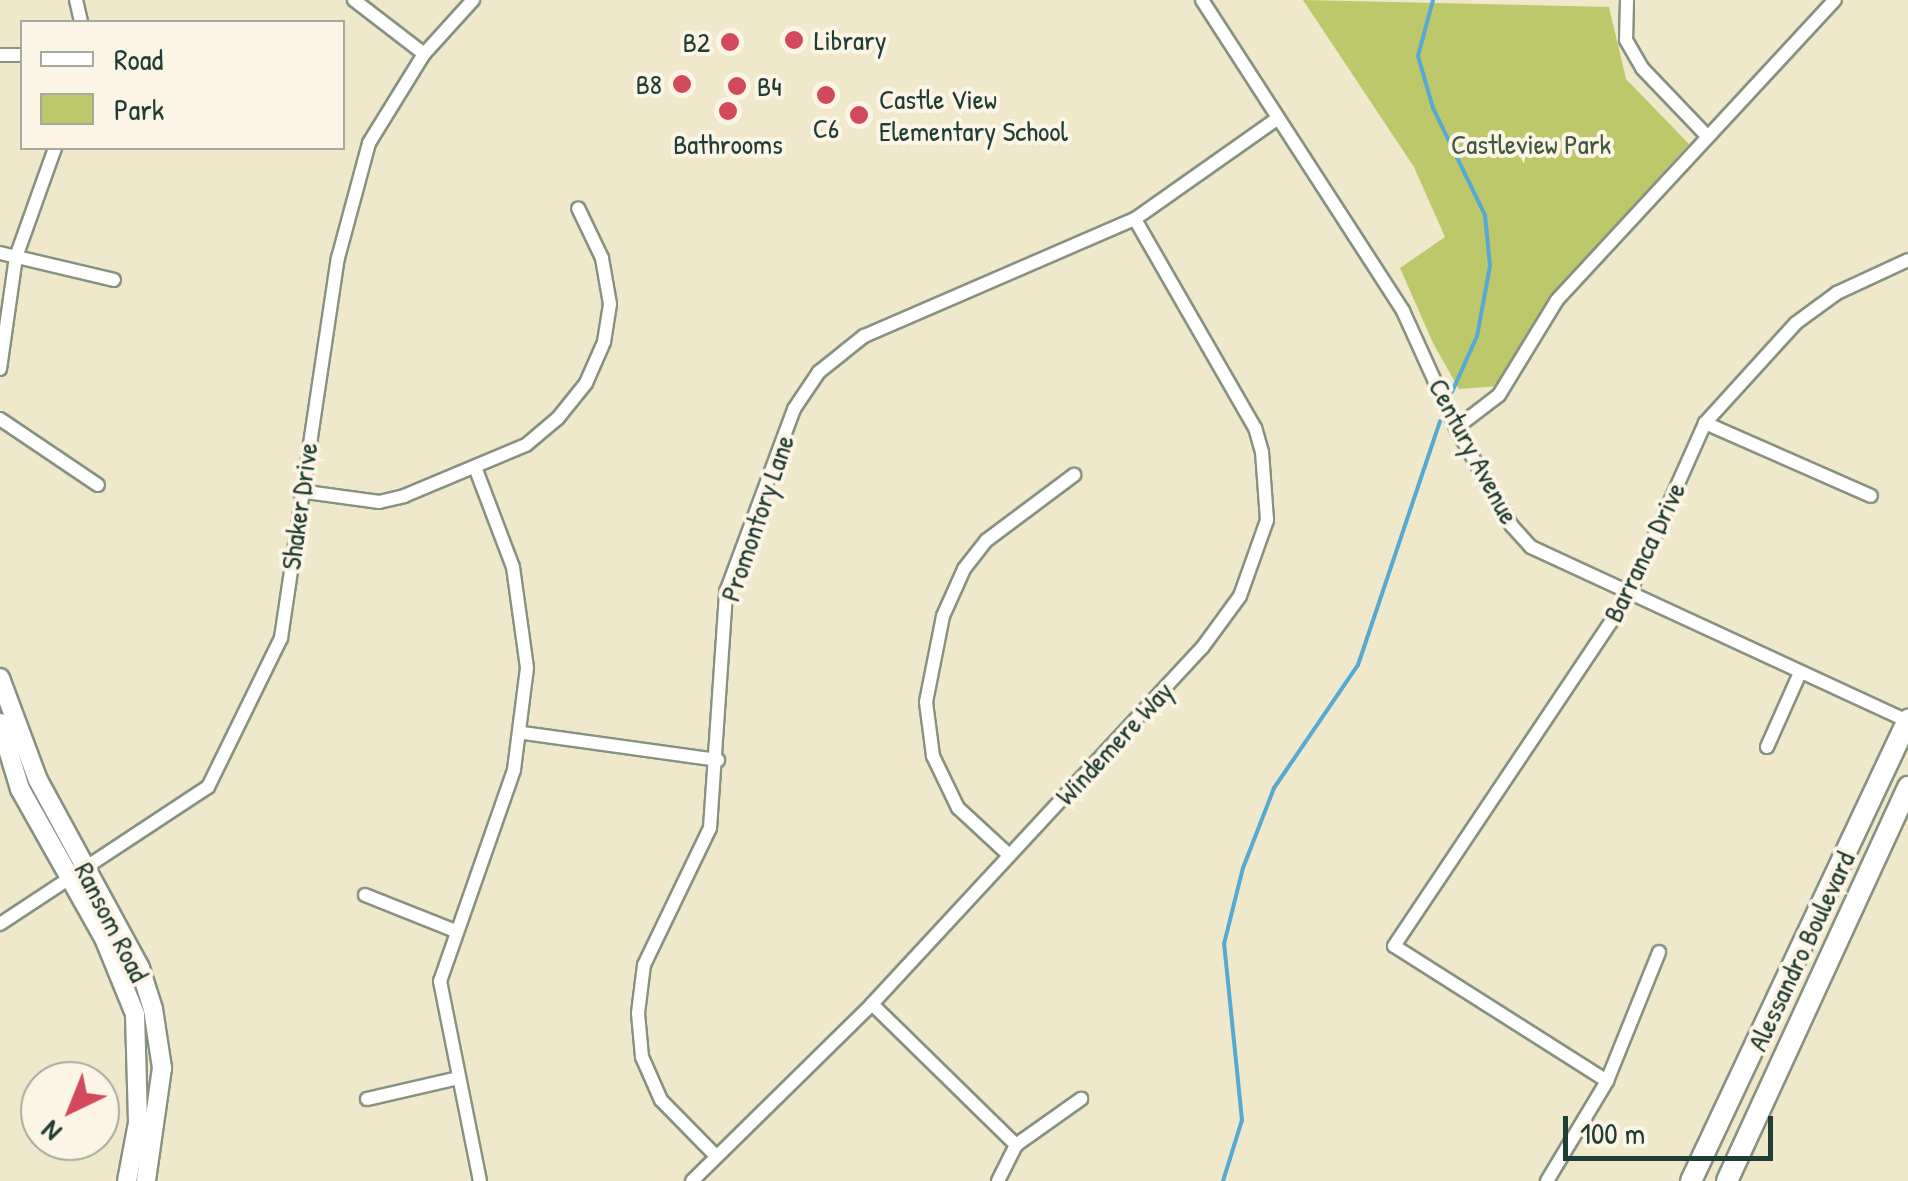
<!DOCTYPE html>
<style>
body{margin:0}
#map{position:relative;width:1908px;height:1181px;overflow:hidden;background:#efe8cb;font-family:"Patrick Hand",sans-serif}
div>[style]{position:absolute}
.green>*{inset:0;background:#bcc86a}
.stream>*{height:4px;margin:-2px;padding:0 2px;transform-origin:2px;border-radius:2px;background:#56a9d1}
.roads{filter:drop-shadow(2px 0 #879280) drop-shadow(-2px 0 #879280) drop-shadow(0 2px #879280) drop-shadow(0 -2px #879280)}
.street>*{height:12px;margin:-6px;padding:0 6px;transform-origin:6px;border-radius:6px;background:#fff}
.secondary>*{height:18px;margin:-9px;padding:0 9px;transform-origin:9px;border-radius:9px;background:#fff}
.primary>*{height:20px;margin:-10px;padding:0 10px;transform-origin:10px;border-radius:10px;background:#fff}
.dots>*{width:28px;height:28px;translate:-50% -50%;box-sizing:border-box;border:5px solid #fcf5e5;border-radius:50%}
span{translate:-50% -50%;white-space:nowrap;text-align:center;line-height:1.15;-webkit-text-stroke:8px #fcf5e5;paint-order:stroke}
.poi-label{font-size:28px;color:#1f3d34}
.left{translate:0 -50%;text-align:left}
.right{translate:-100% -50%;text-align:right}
.park-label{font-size:28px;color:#3e593f}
.street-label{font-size:28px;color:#1f3d34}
.legend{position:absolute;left:20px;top:20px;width:325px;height:130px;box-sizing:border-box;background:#fcf5e5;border:2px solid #a4ab9e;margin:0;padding:12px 18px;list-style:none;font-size:30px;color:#1f3d34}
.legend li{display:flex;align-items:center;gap:20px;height:50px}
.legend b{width:50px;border:2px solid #a4ab9e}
.north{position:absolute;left:20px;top:1061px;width:100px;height:100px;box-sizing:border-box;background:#fcf5e5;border:2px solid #a4ab9e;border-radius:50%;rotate:223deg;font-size:28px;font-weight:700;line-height:40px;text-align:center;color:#1f3d34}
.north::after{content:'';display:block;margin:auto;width:35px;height:45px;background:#d1495b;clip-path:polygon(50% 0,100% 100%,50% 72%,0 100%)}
.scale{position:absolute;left:1563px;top:1116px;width:210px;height:45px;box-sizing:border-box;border:5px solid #1f3d34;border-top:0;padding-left:12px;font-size:30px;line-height:35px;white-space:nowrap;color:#1f3d34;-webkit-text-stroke:8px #fcf5e5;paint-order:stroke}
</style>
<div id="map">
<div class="green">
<i style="clip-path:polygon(1303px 0,1609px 7px,1626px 79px,1689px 144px,1551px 297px,1499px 386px,1459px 389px,1433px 343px,1400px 268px,1445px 237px,1414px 167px)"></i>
</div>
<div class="stream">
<i style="left:1433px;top:0;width:58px;rotate:105deg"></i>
<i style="left:1418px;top:56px;width:54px;rotate:73.9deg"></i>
<i style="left:1433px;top:108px;width:119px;rotate:64.1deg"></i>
<i style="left:1485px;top:215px;width:51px;rotate:84.4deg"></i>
<i style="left:1490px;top:266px;width:71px;rotate:100.5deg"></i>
<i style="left:1477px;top:336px;width:61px;rotate:114.1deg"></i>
<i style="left:1223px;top:1181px;width:64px;rotate:-72.7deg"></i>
<i style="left:1242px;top:1120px;width:177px;rotate:-95.8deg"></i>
<i style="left:1224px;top:944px;width:78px;rotate:-76deg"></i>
<i style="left:1243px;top:868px;width:86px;rotate:-68.8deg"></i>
<i style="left:1274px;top:788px;width:149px;rotate:-55.7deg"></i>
<i style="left:1358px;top:665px;width:257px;rotate:-71.4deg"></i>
</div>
<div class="roads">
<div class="street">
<i style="left:76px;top:0;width:23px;rotate:77deg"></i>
<i style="left:354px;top:0;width:88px;rotate:37.6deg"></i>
<i style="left:1202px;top:0;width:370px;rotate:57.1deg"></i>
<i style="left:1403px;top:311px;width:128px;rotate:65.6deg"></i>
<i style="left:1456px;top:428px;width:113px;rotate:60.3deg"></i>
<i style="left:1512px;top:526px;width:28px;rotate:48deg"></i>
<i style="left:1531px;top:547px;width:415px;rotate:24.8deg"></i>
<i style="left:1627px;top:0;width:40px;rotate:91.4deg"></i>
<i style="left:1626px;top:40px;width:32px;rotate:60deg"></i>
<i style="left:1642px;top:68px;width:94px;rotate:46.3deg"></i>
<i style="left:0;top:55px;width:22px"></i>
<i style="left:0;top:253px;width:117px;rotate:13.3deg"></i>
<i style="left:0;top:369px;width:113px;rotate:-81.9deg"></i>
<i style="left:16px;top:257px;width:116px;rotate:-70.3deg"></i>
<i style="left:0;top:419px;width:118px;rotate:34deg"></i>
<i style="left:1705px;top:423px;width:181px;rotate:23.7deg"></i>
<i style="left:1456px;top:428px;width:54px;rotate:-37.5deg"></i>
<i style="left:1499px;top:395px;width:111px;rotate:-58.6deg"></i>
<i style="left:1557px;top:300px;width:409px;rotate:-47.2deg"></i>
<i style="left:475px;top:467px;width:107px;rotate:69.2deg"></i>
<i style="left:513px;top:567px;width:102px;rotate:82.1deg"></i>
<i style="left:527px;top:668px;width:103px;rotate:97.3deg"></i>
<i style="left:514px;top:770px;width:224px;rotate:109.3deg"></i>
<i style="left:440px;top:981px;width:204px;rotate:78.7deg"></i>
<i style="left:299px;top:491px;width:81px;rotate:7.8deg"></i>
<i style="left:379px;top:502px;width:26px;rotate:-13deg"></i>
<i style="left:404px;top:496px;width:132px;rotate:-22.7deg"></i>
<i style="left:526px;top:445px;width:42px;rotate:-40.2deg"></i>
<i style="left:558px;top:418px;width:45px;rotate:-51.3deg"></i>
<i style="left:586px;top:383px;width:45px;rotate:-66.3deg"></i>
<i style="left:604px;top:342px;width:38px;rotate:-81deg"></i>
<i style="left:610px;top:304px;width:47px;rotate:-99.9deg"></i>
<i style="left:602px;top:258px;width:55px;rotate:-115.6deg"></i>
<i style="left:523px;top:733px;width:197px;rotate:7.9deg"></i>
<i style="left:1767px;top:747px;width:81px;rotate:-66deg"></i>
<i style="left:1009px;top:855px;width:69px;rotate:-137.3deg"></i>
<i style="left:958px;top:808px;width:58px;rotate:-115.7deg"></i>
<i style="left:933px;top:756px;width:54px;rotate:-97.4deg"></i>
<i style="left:926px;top:702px;width:88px;rotate:-78.8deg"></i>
<i style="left:943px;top:616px;width:51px;rotate:-65.9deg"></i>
<i style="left:964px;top:569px;width:37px;rotate:-52deg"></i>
<i style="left:987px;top:540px;width:109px;rotate:-36.8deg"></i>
<i style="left:365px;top:895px;width:95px;rotate:21.7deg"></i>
<i style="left:0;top:924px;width:249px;rotate:-33.4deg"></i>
<i style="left:208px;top:787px;width:166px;rotate:-63.9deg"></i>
<i style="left:281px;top:638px;width:384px;rotate:-81.5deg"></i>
<i style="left:338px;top:258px;width:119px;rotate:-74.9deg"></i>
<i style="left:369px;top:143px;width:105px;rotate:-58.3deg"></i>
<i style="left:424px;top:54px;width:73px;rotate:-47.8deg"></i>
<i style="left:872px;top:1004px;width:202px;rotate:44.4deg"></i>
<i style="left:1607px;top:1081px;width:252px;rotate:-147.6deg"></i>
<i style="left:1394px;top:946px;width:421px;rotate:-56.2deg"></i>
<i style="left:1628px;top:596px;width:189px;rotate:-66deg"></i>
<i style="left:1705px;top:423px;width:135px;rotate:-47.7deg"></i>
<i style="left:1796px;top:323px;width:51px;rotate:-36.2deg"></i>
<i style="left:1837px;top:293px;width:78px;rotate:-24.9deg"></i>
<i style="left:367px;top:1099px;width:94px;rotate:-12.9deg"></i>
<i style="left:716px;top:1156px;width:78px;rotate:-134.5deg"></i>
<i style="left:661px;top:1100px;width:47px;rotate:-113.8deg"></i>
<i style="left:642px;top:1057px;width:44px;rotate:-95.2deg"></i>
<i style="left:638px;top:1013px;width:48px;rotate:-82.9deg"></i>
<i style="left:644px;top:965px;width:152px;rotate:-64.3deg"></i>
<i style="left:710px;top:828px;width:237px;rotate:-86.1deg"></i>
<i style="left:726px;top:592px;width:195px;rotate:-69.6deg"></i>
<i style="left:794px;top:409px;width:45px;rotate:-56deg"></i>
<i style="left:819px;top:372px;width:58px;rotate:-38.7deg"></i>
<i style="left:864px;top:336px;width:295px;rotate:-23.4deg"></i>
<i style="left:1135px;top:219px;width:174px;rotate:-35.2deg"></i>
<i style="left:692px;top:1181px;width:252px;rotate:-44.5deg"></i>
<i style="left:872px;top:1004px;width:485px;rotate:-47.2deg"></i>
<i style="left:1202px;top:648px;width:64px;rotate:-53.8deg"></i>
<i style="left:1240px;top:596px;width:81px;rotate:-70.4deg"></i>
<i style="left:1267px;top:520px;width:68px;rotate:-94.2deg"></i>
<i style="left:1262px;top:452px;width:25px;rotate:-106deg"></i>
<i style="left:1255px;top:428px;width:241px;rotate:-119.9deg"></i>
<i style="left:998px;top:1181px;width:40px;rotate:-63.4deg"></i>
<i style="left:1016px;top:1145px;width:80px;rotate:-35.3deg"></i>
<i style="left:1547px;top:1181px;width:117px;rotate:-59deg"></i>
<i style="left:1607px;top:1081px;width:139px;rotate:-68deg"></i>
</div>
<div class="secondary">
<i style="left:0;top:678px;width:109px;rotate:69.6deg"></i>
<i style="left:38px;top:780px;width:214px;rotate:61.5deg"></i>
<i style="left:140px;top:968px;width:43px;rotate:72.4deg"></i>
<i style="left:153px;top:1009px;width:60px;rotate:81.3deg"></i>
<i style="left:162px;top:1068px;width:114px;rotate:98.1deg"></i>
<i style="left:0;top:723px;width:69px;rotate:73.1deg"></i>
<i style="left:20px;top:789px;width:171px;rotate:60.6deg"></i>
<i style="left:104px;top:938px;width:82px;rotate:67.8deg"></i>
<i style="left:135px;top:1014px;width:109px;rotate:88.4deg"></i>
<i style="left:138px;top:1123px;width:59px;rotate:100.7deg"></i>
</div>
<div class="primary">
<i style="left:1691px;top:1181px;width:510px;rotate:-64.79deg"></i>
<i style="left:1727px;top:1181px;width:434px;rotate:-65.3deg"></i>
</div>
</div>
<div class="dots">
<i style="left:794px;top:40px;background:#d1495b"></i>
<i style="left:730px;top:42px;background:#d1495b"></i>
<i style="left:682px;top:84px;background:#d1495b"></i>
<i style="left:737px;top:86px;background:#d1495b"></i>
<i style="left:826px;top:95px;background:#d1495b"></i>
<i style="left:728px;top:111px;background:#d1495b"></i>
<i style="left:859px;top:115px;background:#d1495b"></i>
</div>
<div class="poi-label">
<span class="left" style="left:814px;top:40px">Library</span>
<span class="right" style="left:710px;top:42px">B2</span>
<span class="right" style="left:662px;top:84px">B8</span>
<span class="left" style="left:757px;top:86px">B4</span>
<span class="left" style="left:879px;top:115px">Castle View<br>Elementary School</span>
<span style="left:826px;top:128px">C6</span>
<span style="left:728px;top:144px">Bathrooms</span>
</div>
<div class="park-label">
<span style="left:1531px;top:144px">Castleview Park</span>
</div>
<div class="street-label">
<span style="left:1474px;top:451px;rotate:62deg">Century Avenue</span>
<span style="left:299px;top:506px;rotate:-82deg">Shaker Drive</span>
<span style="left:757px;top:518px;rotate:-71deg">Promontory Lane</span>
<span style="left:1644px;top:552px;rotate:-64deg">Barranca Drive</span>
<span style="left:1114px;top:743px;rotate:-47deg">Windemere Way</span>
<span style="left:112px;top:922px;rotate:63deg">Ransom Road</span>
<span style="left:1801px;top:951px;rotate:-65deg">Alessandro Boulevard</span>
</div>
<ul class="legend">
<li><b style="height:12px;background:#fff"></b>Road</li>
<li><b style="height:28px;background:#bcc86a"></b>Park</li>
</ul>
<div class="north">N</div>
<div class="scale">100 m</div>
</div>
